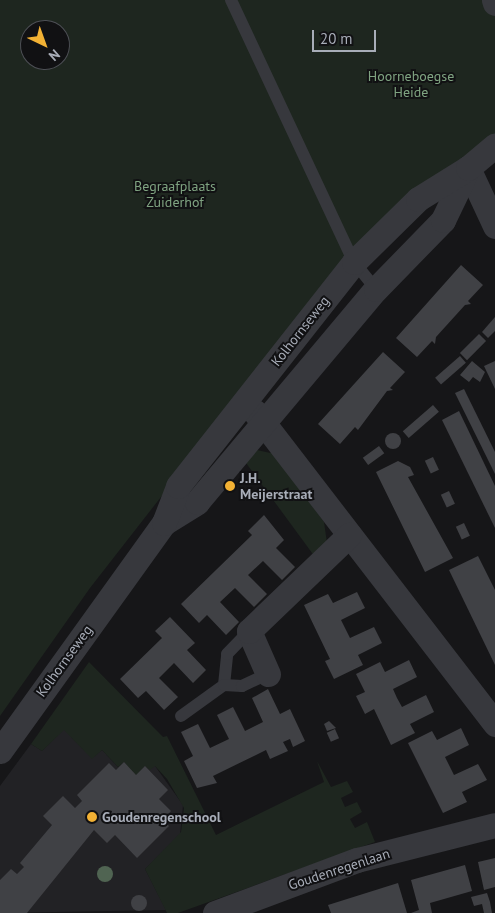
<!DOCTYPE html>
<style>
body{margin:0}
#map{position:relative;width:495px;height:913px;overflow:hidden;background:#161618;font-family:"PT Sans",sans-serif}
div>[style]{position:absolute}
.built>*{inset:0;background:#222225}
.green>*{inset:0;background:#1e261f}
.building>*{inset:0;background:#404145;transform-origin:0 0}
.round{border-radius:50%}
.lane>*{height:12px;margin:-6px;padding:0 6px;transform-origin:6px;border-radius:6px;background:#37383d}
.street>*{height:25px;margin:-12.5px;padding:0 12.5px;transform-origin:12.5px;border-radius:12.5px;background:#37383d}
.trees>*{width:16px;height:16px;margin:-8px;border-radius:50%;background:#506452}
.dots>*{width:14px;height:14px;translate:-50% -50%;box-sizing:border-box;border:2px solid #111113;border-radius:50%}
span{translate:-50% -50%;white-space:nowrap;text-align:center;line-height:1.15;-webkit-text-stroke:4px #111113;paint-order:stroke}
.park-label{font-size:14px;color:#7fa381}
.street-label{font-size:14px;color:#a8adb8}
.poi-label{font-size:14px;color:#a8adb8;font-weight:700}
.left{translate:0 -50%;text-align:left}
.north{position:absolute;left:20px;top:20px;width:50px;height:50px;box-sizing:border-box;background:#111113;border:1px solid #4d4f55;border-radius:50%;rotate:138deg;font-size:14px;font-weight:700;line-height:20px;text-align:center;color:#a8adb8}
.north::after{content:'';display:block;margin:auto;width:18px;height:22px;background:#f2b134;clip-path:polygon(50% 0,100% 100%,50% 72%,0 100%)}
.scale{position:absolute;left:312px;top:30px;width:64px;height:22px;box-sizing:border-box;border:2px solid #a8adb8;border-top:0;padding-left:6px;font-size:15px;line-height:18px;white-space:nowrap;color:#a8adb8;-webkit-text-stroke:4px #111113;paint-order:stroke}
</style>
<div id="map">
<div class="built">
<i style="clip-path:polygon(64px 729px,92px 758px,102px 750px,118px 767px,124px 762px,155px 766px,183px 805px,180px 835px,145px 869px,166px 910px,0 913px,0 786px,31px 744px,42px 751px)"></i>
</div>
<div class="green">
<i style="clip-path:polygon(evenodd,0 0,488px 0,495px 15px,495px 135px,338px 270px,90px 588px,0 716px,0 0,30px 30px,60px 30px,60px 60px,30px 60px,30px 30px)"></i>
<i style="clip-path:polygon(257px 450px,275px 454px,324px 522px,327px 543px,315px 557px,246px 463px)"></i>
<i style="clip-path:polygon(89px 662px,163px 737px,167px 736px,216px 835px,324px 782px,317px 761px,331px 787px,347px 781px,353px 792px,341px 798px,345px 807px,357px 802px,362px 812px,350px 819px,355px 828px,367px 822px,375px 842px,178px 913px,167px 913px,145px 869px,181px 832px,184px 808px,167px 779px,155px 766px,150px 770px,145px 766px,136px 775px,124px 762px,118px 767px,102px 750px,92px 759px,64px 730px,42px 751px,31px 744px)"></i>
</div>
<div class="building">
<i style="clip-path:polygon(461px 265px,483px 285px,468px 301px,471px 304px,465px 305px,436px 337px,435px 344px,432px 341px,417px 357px,396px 338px)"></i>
<i style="clip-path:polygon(495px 317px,495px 331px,488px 338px,482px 332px)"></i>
<i style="left:479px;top:334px;width:10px;height:27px;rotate:45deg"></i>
<i style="clip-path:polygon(383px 352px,405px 372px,390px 388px,393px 390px,387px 391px,358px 430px,355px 427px,340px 444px,318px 424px)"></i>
<i style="left:460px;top:356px;width:9px;height:33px;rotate:49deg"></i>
<i style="clip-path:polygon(472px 361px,485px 372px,480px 382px,473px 377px,469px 382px,460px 375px)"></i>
<i style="clip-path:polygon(495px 361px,495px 389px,484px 366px)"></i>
<i style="clip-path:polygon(464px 389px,495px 452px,495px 474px,455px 393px)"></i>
<i style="left:433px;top:405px;width:9px;height:40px;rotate:49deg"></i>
<i style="clip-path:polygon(459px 411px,495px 486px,495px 528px,442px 420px)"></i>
<i class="round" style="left:385px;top:433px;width:16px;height:16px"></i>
<i style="left:379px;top:446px;width:9px;height:20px;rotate:54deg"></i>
<i style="left:433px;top:457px;width:14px;height:9px;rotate:65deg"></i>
<i style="clip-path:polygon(398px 461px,410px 467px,414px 475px,408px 477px,453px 558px,425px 572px,376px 472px)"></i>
<i style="left:449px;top:491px;width:14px;height:9px;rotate:65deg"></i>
<i style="clip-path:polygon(264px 515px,284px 540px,276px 548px,295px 567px,282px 580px,263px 561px,248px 575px,267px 594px,254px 607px,235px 588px,220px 602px,239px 622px,226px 635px,207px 615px,199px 623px,181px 604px,252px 535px,248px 531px)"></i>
<i style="left:464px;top:523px;width:14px;height:9px;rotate:65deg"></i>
<i style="clip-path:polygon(478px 556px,495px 590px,495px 665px,449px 570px)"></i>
<i style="clip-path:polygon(357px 592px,365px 608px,341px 620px,350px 638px,374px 627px,382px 643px,358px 655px,363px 665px,334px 679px,325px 661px,330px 659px,304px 605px,328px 594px,333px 603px)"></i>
<i style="clip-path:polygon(170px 617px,195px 643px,187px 650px,206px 670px,193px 683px,174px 663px,159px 678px,178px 697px,164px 710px,146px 691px,138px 698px,120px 679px,162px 638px,155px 631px)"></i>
<i style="clip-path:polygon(409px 660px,417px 677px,393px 689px,397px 698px,402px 707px,426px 695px,434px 712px,410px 724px,415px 733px,391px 745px,374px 709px,365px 714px,356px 696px,365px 692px,356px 674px,380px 662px,385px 672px)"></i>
<i style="clip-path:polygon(268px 689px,280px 714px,290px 709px,305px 741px,293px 747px,290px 739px,283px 742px,288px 751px,270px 759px,266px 750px,213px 776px,217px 783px,197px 788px,184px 761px,193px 756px,181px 732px,198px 724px,210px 748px,229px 739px,217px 715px,233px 707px,245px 731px,263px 722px,252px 698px)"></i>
<i style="clip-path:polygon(329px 721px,336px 728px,327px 731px,324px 724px)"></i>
<i style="clip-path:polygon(461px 728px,469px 745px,445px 757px,454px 775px,478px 764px,487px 780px,462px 792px,467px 802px,443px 813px,408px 743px,432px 731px,437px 740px)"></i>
<i style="left:335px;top:729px;width:10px;height:9px;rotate:66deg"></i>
<i style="clip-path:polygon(124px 762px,136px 775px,145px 766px,168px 790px,159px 799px,171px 811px,163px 820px,169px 826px,137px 858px,115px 835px,107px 843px,94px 830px,27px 913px,0 913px,0 880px,11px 869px,17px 874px,24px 867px,20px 863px,52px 825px,43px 816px,63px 796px,75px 808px,82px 801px,77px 795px,109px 763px,116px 770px)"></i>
<i style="clip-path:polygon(495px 858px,495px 887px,484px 890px,478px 862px)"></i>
<i style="clip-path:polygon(465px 865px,472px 891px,430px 903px,432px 913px,411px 913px,419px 910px,411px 880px)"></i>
<i style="clip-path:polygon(398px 883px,407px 913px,331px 913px,328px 905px)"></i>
<i style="clip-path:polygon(487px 893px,490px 902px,492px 913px,484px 913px,482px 904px,474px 906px,471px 897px)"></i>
<i class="round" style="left:131px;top:895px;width:16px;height:16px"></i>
</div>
<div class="lane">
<i style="left:231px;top:0;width:289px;rotate:64.9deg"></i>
<i style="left:354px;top:262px;width:35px;rotate:51deg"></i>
<i style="left:224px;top:685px;width:31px;rotate:-84deg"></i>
<i style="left:227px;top:654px;width:32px;rotate:-46deg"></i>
<i style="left:181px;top:716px;width:53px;rotate:-35.8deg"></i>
<i style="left:224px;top:685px;width:18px;rotate:3deg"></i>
<i style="left:242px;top:686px;width:29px;rotate:-25deg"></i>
</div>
<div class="street">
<i style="left:494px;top:0;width:3px;rotate:72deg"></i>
<i style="left:468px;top:168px;width:64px;rotate:65deg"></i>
<i style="left:255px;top:412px;width:394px;rotate:52.4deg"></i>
<i style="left:164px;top:523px;width:39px;rotate:-32deg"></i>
<i style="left:197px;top:502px;width:278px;rotate:-50deg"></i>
<i style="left:376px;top:289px;width:96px;rotate:-45.8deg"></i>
<i style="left:443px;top:220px;width:58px;rotate:-64.3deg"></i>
<i style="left:268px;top:674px;width:47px;rotate:-113.8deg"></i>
<i style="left:249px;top:631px;width:139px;rotate:-43.8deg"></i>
<i style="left:0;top:751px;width:281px;rotate:-54.3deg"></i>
<i style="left:164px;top:523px;width:40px;rotate:-69deg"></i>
<i style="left:178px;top:486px;width:285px;rotate:-51.8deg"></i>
<i style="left:354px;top:262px;width:90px;rotate:-44.5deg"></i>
<i style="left:418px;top:199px;width:59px;rotate:-31.8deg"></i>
<i style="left:468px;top:168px;width:35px;rotate:-40deg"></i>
<i style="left:215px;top:913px;width:152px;rotate:-20.5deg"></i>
<i style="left:357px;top:860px;width:142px;rotate:-14.2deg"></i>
</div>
<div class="trees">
<i style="left:105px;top:874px"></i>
</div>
<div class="dots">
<i style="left:230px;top:486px;background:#f2b134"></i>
<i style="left:92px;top:817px;background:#f2b134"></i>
</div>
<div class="park-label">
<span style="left:411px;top:84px">Hoorneboegse<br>Heide</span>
<span style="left:175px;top:194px">Begraafplaats<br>Zuiderhof</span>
</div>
<div class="street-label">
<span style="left:300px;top:331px;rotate:-52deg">Kolhornseweg</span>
<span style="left:64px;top:661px;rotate:-54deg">Kolhornseweg</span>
<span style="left:339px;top:869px;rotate:-18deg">Goudenregenlaan</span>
</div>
<div class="poi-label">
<span class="left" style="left:240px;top:486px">J.H.<br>Meijerstraat</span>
<span class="left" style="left:102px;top:817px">Goudenregenschool</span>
</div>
<div class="north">N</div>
<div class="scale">20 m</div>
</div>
